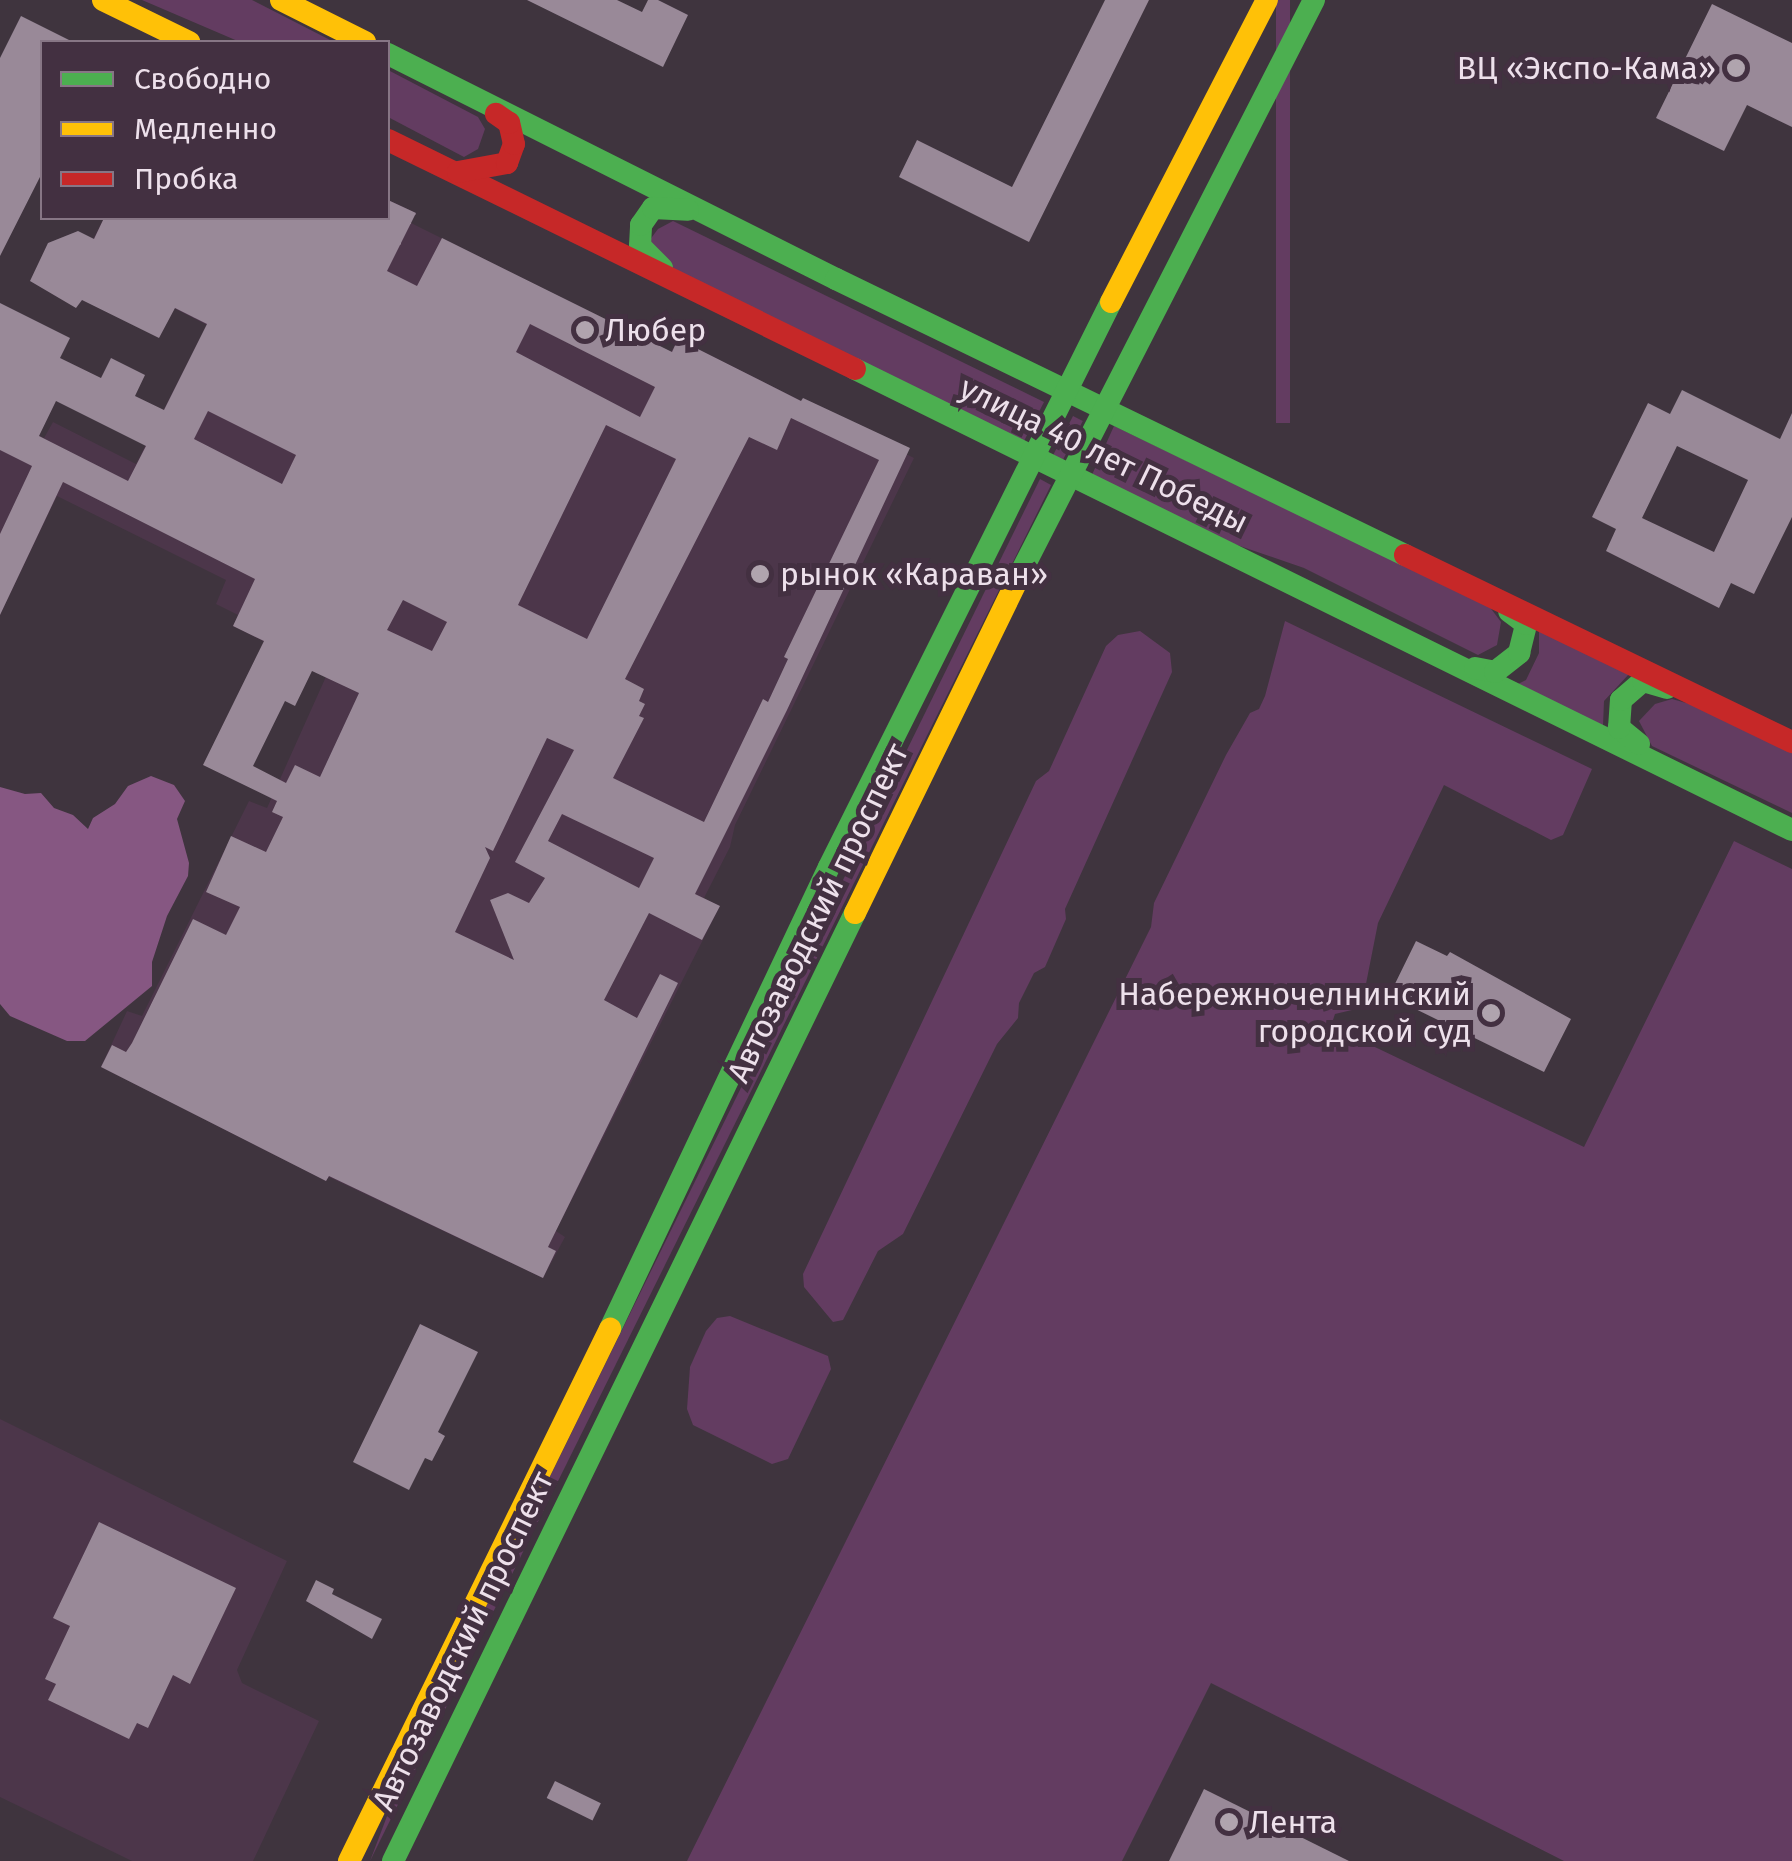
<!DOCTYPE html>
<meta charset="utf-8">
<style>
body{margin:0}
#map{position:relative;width:1792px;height:1861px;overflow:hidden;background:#3f343e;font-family:"Fira Sans",sans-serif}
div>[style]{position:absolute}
.built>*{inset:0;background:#4c364a}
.green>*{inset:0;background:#633c61;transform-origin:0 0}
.water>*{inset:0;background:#865782}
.building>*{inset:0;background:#998998;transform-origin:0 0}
.fast>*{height:22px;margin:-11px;padding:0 11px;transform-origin:11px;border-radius:11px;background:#4caf50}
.slow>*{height:22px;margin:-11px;padding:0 11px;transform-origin:11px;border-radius:11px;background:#ffc107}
.jam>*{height:22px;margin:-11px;padding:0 11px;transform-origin:11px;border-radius:11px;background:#c62828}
.dots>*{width:28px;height:28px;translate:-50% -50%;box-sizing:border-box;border:5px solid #433041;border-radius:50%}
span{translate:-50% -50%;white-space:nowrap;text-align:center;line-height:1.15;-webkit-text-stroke:10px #433041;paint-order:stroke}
.poi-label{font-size:32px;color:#ede0eb}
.right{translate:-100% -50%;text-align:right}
.left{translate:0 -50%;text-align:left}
.street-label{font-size:32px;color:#ede0eb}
.legend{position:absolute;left:40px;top:40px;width:350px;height:180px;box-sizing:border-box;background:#433041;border:2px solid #877685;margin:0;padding:12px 18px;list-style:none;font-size:30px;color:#ede0eb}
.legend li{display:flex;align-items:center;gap:20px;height:50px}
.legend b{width:50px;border:2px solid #877685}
</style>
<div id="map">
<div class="built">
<i style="clip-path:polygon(388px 200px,416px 213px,411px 223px,671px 352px,678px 339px,914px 458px,735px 825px,730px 847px,704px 898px,720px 906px,556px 1231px,565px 1237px,543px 1278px,329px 1177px,326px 1181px,101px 1067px,127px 1011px,142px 1016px,249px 801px,267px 808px,333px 661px,265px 642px,233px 626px,238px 615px,216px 604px,226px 580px,57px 496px,0 615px,0 416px,44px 438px,53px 422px,136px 464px,207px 325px,82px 261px,104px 218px,388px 218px)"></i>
<i style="clip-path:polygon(0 1419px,287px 1561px,237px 1670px,242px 1683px,319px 1721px,253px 1861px,132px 1861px,0 1797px)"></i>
</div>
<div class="green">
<i style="clip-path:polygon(142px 0,252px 0,334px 42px,240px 42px)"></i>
<i style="left:1276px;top:0;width:14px;height:423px"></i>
<i style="clip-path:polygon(388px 70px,478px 117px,485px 129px,478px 149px,464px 157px,388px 117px)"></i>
<i style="clip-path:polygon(673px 221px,1044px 402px,1023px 443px,668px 267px,649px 241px,658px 229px)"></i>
<i style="left:1073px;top:416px;width:11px;height:47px;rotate:27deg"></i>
<i style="clip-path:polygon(1114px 426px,1489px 606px,1501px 622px,1497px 645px,1478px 655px,1304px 568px,1234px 544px,1091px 477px)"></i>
<i style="clip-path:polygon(1040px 479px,1051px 485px,370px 1861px,400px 1782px)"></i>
<i style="clip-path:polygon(1285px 621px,1592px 769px,1563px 835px,1551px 840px,1444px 785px,1378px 923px,1363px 999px,1352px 1010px,1335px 1014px,1331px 1026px,1584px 1147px,1734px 841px,1792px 869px,1792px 1861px,1564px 1861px,1211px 1683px,1122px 1861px,687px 1861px,1151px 927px,1154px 903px,1226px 755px,1250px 713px,1259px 709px,1265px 696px)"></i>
<i style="clip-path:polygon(1140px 631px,1170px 653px,1172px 672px,1065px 909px,1066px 919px,1045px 967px,1034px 973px,1019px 1003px,1018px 1018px,997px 1044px,903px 1234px,878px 1251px,843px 1320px,833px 1322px,804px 1287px,803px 1274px,1036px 781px,1049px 771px,1106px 646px,1118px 635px)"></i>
<i style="clip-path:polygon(1539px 631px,1629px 674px,1604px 701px,1603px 726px,1518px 684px,1526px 680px,1539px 653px)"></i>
<i style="clip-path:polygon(1672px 699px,1729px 715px,1792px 747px,1792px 813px,1652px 746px,1639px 721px,1655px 704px)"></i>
<i style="clip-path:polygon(730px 1316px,828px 1356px,831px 1369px,788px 1459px,772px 1464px,693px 1425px,687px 1409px,690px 1367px,706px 1331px,717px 1318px)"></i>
</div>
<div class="water">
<i style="clip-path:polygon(151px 776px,174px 785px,185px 801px,177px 819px,189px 863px,188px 876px,167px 916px,152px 962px,152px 986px,85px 1041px,67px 1041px,10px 1016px,0 1004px,0 787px,25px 794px,41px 793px,54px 808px,73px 815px,88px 829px,93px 818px,115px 804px,128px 786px)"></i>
</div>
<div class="building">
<i style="clip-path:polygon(527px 0,617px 0,642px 12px,648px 0,658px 0,688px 15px,663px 67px)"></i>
<i style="clip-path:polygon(1105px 0,1149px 0,1029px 242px,899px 177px,917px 140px,1012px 187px)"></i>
<i style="clip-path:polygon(1712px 4px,1792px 43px,1792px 127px,1747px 105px,1724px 151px,1656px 118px)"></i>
<i style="clip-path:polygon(21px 16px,73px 42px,42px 42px,42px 173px,0 256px,0 58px)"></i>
<i style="clip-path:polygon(evenodd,388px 200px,416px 213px,387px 271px,417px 286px,442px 238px,672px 352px,678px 339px,801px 401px,803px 398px,910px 448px,787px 710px,695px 894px,720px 906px,702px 940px,649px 913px,604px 1000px,637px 1018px,660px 974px,678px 983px,548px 1247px,556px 1251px,543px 1278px,329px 1176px,326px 1181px,101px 1067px,112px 1045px,126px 1052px,132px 1043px,193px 919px,226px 935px,240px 907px,206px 892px,231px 836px,266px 852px,283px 817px,272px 812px,277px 801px,203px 765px,264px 641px,233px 626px,255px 579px,63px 482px,0 615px,0 534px,32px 466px,0 450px,0 303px,70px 338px,60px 358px,101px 378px,111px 358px,145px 375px,135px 396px,164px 410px,207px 324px,175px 308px,159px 338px,82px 300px,76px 308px,30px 281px,48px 243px,78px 231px,94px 239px,104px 218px,388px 218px,388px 200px,530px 324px,655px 387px,640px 417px,516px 352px,530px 324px,388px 200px,56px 401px,146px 446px,128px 481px,39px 436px,56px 401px,388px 200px,208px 411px,296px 455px,282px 484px,194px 439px,208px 411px,388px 200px,791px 418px,879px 460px,784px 657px,788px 659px,768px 702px,763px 699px,704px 822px,613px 778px,644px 718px,639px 716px,645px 704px,639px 701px,644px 689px,625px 679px,749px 437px,777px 450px,791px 418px,388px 200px,606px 425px,676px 459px,587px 639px,518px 605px,606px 425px,388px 200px,403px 600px,447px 622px,432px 651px,387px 630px,403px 600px,388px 200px,312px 671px,359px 693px,320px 777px,295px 765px,286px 783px,253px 766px,285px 701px,295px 706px,312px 671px,388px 200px,547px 738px,574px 750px,515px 862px,545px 878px,529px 903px,508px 893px,490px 900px,514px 960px,455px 932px,490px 858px,485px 847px,493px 851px,547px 738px,388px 200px,562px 814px,654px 858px,639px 888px,548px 841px,562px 814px)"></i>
<i style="clip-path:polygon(evenodd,1682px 390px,1780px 439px,1792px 413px,1792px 517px,1754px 594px,1731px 583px,1719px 608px,1606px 551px,1616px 529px,1592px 517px,1648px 403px,1670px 414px,1682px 390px,1677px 446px,1748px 480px,1714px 552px,1642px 518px,1677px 446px)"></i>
<i style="clip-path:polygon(1416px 941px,1447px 956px,1450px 952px,1571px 1019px,1544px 1072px,1389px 996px)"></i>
<i style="clip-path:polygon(420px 1324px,478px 1352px,438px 1432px,445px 1436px,432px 1461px,425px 1458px,409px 1490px,353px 1462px)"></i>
<i style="clip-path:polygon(99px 1522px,236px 1588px,190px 1684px,173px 1675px,148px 1728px,137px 1723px,129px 1739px,48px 1700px,56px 1684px,45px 1679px,70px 1626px,53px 1618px)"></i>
<i style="clip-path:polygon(316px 1580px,334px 1589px,332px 1594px,382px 1619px,372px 1639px,306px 1601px)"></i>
<i style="left:555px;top:1781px;width:51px;height:19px;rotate:26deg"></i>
<i style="clip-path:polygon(1204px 1789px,1349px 1861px,1169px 1861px)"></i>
</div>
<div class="fast">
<i style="left:388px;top:54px;width:501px;rotate:26.67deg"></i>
<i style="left:836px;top:279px;width:632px;rotate:25.88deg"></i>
<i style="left:662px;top:268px;width:31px;rotate:-135deg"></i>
<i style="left:640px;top:246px;width:21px;rotate:-87deg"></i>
<i style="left:641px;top:225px;width:21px;rotate:-55deg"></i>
<i style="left:653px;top:208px;width:35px;rotate:3deg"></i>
<i style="left:855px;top:369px;width:1044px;rotate:26.2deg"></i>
<i style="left:1020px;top:574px;width:645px;rotate:-62.88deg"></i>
<i style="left:1475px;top:668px;width:20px;rotate:11deg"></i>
<i style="left:1495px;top:672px;width:31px;rotate:-38deg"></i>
<i style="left:1519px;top:653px;width:30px;rotate:-76deg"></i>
<i style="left:1526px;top:624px;width:21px;rotate:-143deg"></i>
<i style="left:1639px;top:744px;width:26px;rotate:-141deg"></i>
<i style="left:1619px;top:728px;width:28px;rotate:-86deg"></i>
<i style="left:1621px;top:700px;width:29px;rotate:-41deg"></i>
<i style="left:1643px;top:681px;width:25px;rotate:16deg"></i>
<i style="left:610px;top:1329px;width:511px;rotate:-64.64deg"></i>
<i style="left:829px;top:867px;width:631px;rotate:-63.48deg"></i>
<i style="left:393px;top:1861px;width:1055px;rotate:-64.02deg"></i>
</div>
<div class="slow">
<i style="left:103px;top:0;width:96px;rotate:26deg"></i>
<i style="left:281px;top:0;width:94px;rotate:26.6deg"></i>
<i style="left:1111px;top:302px;width:340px;rotate:-62.7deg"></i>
<i style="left:855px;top:913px;width:377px;rotate:-64deg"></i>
<i style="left:349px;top:1861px;width:593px;rotate:-63.87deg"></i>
</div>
<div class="jam">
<i style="left:388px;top:140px;width:520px;rotate:26.12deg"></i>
<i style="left:458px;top:172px;width:50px;rotate:-10.4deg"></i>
<i style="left:507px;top:163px;width:20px;rotate:-70deg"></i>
<i style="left:514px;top:144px;width:22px;rotate:-103deg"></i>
<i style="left:509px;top:123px;width:16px;rotate:-145deg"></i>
<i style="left:1405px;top:555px;width:430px;rotate:25.8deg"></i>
</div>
<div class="dots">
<i style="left:1736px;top:68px;background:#b0a4ae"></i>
<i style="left:585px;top:330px;background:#b0a4ae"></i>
<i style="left:760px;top:574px;background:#b0a4ae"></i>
<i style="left:1491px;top:1013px;background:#b0a4ae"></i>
<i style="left:1229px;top:1822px;background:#b0a4ae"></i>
</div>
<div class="poi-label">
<span class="right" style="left:1716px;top:68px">ВЦ «Экспо-Кама»</span>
<span class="left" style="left:605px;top:330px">Любер</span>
<span class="left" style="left:780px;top:574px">рынок «Караван»</span>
<span class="right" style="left:1471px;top:1013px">Набережночелнинский<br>городской суд</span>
<span class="left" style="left:1249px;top:1822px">Лента</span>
</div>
<div class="street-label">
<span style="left:1104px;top:455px;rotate:26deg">улица 40 лет Победы</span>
<span style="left:818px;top:913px;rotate:-64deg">Автозаводский проспект</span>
<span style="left:463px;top:1641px;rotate:-64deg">Автозаводский проспект</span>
</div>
<ul class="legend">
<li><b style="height:12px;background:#4caf50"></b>Свободно</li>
<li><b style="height:12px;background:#ffc107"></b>Медленно</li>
<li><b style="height:12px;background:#c62828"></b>Пробка</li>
</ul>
</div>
